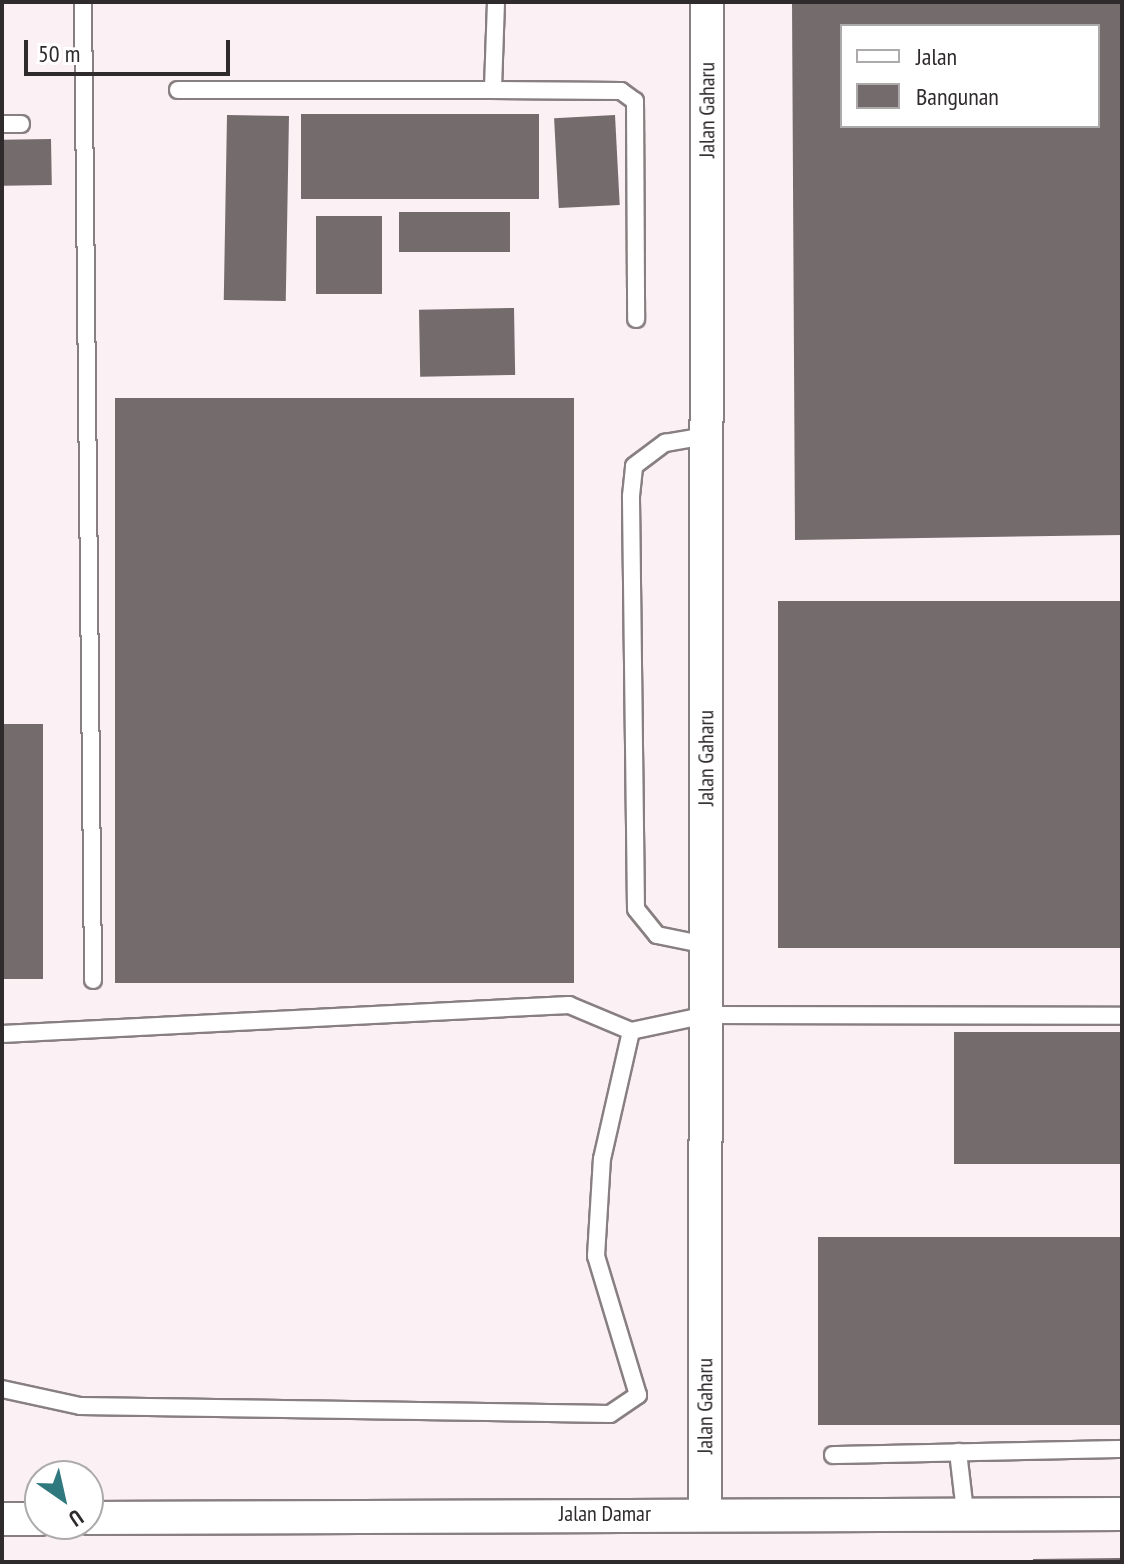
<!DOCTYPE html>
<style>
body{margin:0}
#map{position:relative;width:1124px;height:1564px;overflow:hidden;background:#fbf0f3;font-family:"PT Sans Narrow",sans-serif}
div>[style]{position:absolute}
.building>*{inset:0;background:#746b6d;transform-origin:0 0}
.roads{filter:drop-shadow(2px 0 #887f81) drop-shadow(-2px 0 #887f81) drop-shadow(0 2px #887f81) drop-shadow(0 -2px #887f81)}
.service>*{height:16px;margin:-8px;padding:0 8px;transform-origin:8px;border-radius:8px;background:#fff}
.minor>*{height:32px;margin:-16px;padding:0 16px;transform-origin:16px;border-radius:16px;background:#fff}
span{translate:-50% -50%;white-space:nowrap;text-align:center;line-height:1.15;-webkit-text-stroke:8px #fff;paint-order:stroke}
.street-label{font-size:22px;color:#2f2b2c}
.frame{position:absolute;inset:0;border:4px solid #2f2b2c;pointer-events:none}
.legend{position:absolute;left:840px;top:24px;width:260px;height:104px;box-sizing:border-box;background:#fff;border:2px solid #acaaab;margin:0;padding:10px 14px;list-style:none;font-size:24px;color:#2f2b2c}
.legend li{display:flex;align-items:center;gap:16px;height:40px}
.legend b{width:40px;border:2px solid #acaaab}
.north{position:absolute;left:24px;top:1460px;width:80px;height:80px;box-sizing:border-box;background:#fff;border:2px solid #acaaab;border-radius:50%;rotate:146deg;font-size:22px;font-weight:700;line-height:32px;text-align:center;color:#2f2b2c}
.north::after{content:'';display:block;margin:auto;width:28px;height:36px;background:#2f787e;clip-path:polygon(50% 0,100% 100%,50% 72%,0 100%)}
.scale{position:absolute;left:24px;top:40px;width:206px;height:36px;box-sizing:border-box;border:4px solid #2f2b2c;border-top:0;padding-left:10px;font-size:24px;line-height:28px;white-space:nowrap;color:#2f2b2c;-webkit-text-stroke:6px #fff;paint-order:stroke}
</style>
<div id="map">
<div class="building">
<i style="clip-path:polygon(evenodd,792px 2px,1122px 2px,1122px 535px,795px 540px,792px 2px,842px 26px,1098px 26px,1098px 126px,842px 126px,842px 26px)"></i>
<i style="left:301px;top:114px;width:238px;height:85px"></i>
<i style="left:227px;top:115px;width:62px;height:185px;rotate:1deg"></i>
<i style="left:615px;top:115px;width:90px;height:61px;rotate:87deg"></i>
<i style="left:51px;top:139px;width:46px;height:49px;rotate:89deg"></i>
<i style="left:510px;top:212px;width:40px;height:111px;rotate:90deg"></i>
<i style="left:316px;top:216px;width:66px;height:78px"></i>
<i style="left:514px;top:308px;width:67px;height:95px;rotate:89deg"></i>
<i style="left:115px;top:398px;width:459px;height:585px"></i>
<i style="left:1122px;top:601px;width:347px;height:344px;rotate:90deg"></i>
<i style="left:2px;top:724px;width:41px;height:255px"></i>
<i style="left:954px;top:1032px;width:168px;height:132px"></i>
<i style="left:818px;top:1237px;width:304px;height:188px"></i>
<i style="clip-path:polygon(1122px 1558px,1122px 1562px,1033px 1562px,1033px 1559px)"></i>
</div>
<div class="roads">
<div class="service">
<i style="left:83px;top:2px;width:978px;rotate:89.41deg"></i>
<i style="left:496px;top:2px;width:88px;rotate:92deg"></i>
<i style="left:493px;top:90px;width:128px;rotate:0.4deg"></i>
<i style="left:621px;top:91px;width:17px;rotate:36deg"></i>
<i style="left:635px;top:101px;width:218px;rotate:89.7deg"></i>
<i style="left:178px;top:90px;width:315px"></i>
<i style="left:2px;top:124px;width:19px"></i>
<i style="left:706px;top:945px;width:50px;rotate:-168.5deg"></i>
<i style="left:657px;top:935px;width:33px;rotate:-129deg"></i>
<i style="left:636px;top:909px;width:413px;rotate:-90.7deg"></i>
<i style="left:631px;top:496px;width:30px;rotate:-84deg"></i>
<i style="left:634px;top:466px;width:39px;rotate:-37deg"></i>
<i style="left:665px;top:443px;width:42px;rotate:-9.7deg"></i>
<i style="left:2px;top:1034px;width:568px;rotate:-2.93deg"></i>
<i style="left:569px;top:1005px;width:67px;rotate:22.8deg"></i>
<i style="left:2px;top:1389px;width:80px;rotate:12.3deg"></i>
<i style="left:80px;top:1406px;width:530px;rotate:0.86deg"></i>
<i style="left:610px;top:1414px;width:34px;rotate:-34deg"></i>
<i style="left:638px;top:1395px;width:145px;rotate:-106.8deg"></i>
<i style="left:596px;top:1256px;width:97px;rotate:-86.5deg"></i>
<i style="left:602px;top:1159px;width:131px;rotate:-77.2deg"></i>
<i style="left:631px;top:1031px;width:77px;rotate:-12deg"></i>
<i style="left:706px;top:1015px;width:416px;rotate:0.1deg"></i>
<i style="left:958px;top:1452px;width:60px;rotate:83.3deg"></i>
<i style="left:833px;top:1455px;width:289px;rotate:-1.2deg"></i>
</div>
<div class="minor">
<i style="left:705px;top:1513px;width:1511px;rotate:-89.92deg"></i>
<i style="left:88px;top:1518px;width:1034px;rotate:-0.22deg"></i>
<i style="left:2px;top:1519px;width:38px"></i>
</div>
</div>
<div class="street-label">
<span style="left:707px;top:110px;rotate:-90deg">Jalan Gaharu</span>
<span style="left:706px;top:758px;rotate:-90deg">Jalan Gaharu</span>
<span style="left:705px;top:1406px;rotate:-90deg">Jalan Gaharu</span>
<span style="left:605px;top:1514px">Jalan Damar</span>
</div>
<div class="frame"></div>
<ul class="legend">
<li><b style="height:10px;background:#fff"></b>Jalan</li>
<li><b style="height:22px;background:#746b6d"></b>Bangunan</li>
</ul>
<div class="north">U</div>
<div class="scale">50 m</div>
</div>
